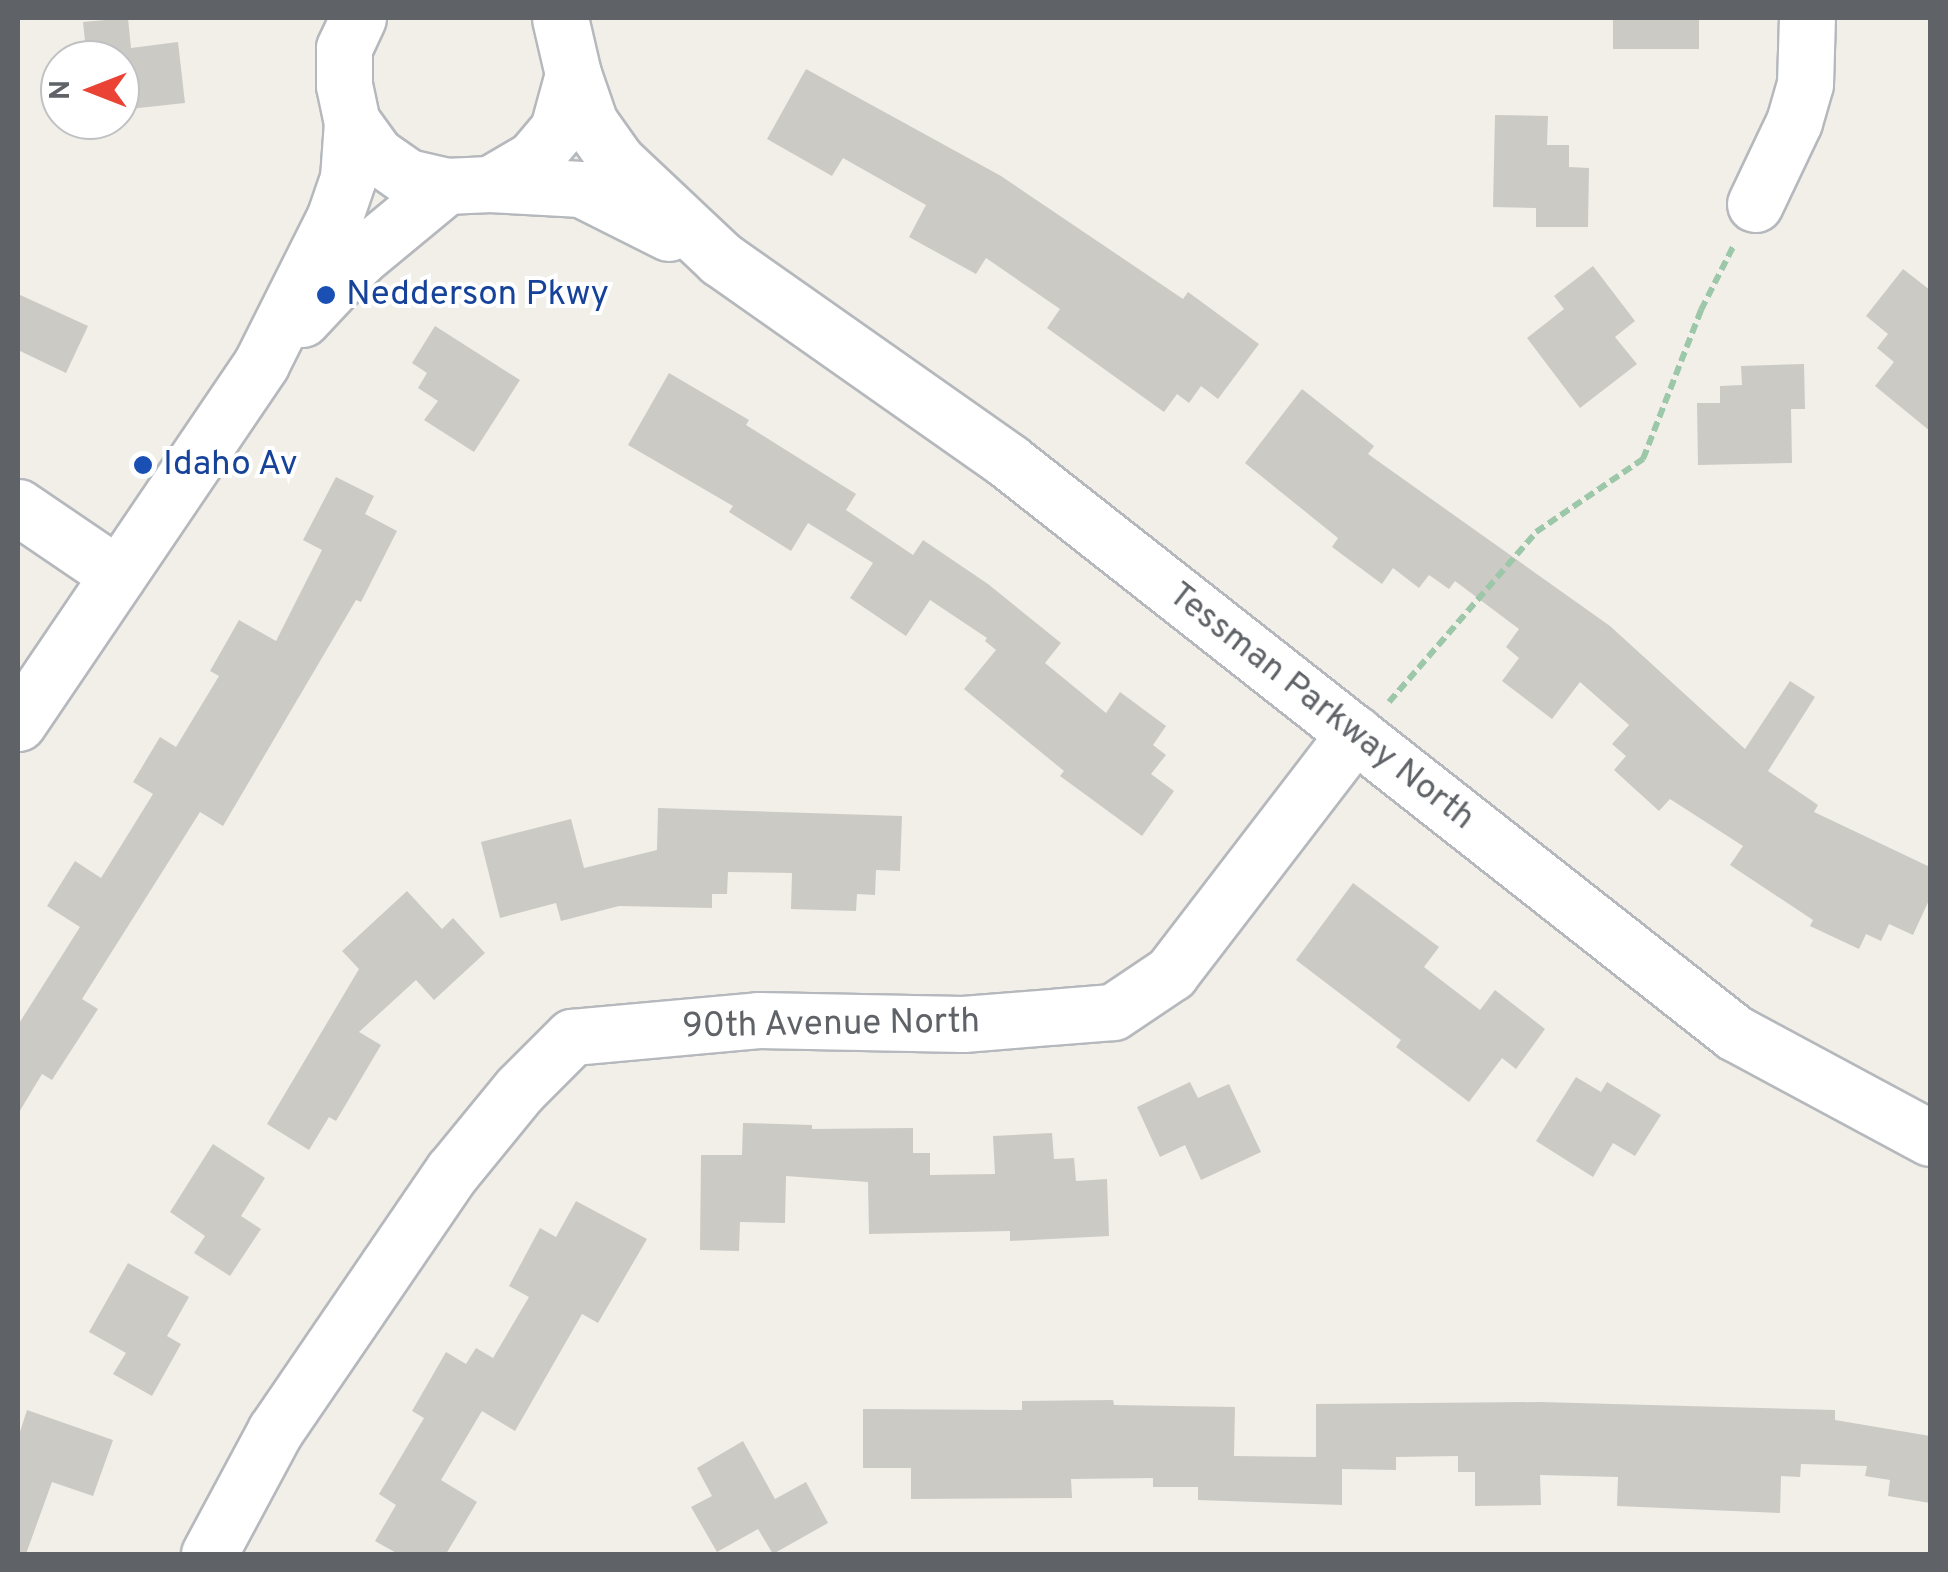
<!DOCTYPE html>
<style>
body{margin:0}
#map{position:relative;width:1948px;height:1572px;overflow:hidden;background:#f1efe8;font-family:Overpass,sans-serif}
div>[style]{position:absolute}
.building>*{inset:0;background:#cccac5;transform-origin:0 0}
.path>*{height:6px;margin-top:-3px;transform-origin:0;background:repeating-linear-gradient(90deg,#9cc7a9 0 10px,transparent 0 15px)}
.roads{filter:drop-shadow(2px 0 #b5b8bc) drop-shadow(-2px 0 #b5b8bc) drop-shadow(0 2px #b5b8bc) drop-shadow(0 -2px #b5b8bc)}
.minor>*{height:55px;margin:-27.5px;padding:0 27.5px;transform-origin:27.5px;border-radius:27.5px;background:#fff}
.dots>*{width:28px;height:28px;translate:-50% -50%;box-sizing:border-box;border:5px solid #fff;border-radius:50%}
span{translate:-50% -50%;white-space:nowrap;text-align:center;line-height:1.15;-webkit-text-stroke:8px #fff;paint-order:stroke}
.transit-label{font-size:35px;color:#164399}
.left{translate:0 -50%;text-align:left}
.street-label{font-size:35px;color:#5f6368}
.frame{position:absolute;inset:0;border:20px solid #5f6368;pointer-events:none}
.north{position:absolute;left:40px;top:40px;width:100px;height:100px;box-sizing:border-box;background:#fff;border:2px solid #bfc1c3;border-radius:50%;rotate:270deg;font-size:28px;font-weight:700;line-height:40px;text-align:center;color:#5f6368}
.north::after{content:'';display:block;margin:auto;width:35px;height:45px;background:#ea4335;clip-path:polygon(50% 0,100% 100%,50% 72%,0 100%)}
</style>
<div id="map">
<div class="building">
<i style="clip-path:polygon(128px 18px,131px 48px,178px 42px,185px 103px,120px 110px,120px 60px,87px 60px,83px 22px)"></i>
<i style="left:1613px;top:18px;width:86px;height:31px"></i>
<i style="clip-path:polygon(806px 69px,1001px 176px,1183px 299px,1188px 292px,1259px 344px,1218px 399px,1201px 386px,1189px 403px,1177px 394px,1164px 412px,1047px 328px,1060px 309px,986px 258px,976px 274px,909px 237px,926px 205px,843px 158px,832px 176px,767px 139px)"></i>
<i style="clip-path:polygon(1495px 115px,1548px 116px,1547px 145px,1569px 145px,1569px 167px,1589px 168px,1588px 227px,1536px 227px,1536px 208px,1493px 207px)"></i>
<i style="clip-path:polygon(1593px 266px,1635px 321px,1615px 337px,1637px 364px,1580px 408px,1527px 338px,1564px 309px,1554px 296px)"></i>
<i style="clip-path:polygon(1903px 269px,1930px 290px,1930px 431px,1875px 386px,1894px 362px,1877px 348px,1888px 334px,1866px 316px)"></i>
<i style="clip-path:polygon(18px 294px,88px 326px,66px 373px,18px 350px)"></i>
<i style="clip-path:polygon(435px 326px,520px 380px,474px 452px,424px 420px,438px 401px,418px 388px,427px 373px,412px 363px)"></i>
<i style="clip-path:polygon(1804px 364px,1805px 409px,1791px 409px,1792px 463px,1698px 465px,1697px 403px,1720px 403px,1720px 386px,1742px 385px,1741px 366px)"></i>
<i style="clip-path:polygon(669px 373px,749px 420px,746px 425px,856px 494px,846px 510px,913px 555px,923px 540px,988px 584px,1061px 643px,1045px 663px,1106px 713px,1120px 692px,1166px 726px,1153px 745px,1166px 755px,1151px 774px,1174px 791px,1142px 836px,1060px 776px,1064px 771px,964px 689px,996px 650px,985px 641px,987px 638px,930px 600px,906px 636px,850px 598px,873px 563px,808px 523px,791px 551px,729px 512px,733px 506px,628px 445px)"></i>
<i style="clip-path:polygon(1302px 389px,1374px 446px,1368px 454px,1610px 626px,1745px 749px,1790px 681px,1815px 697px,1768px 771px,1818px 805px,1814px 812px,1930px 867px,1930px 898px,1913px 935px,1889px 924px,1881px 941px,1866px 934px,1859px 949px,1810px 926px,1813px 920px,1730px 865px,1743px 846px,1670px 799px,1659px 811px,1614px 770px,1626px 756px,1612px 744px,1629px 725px,1580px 682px,1552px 719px,1502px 681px,1519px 658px,1506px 647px,1519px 629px,1455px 581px,1449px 589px,1429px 575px,1419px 588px,1393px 568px,1382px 584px,1332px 547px,1338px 538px,1245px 463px)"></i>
<i style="clip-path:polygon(336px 477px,374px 496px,365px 514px,397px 531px,361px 602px,356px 600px,223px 826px,200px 812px,82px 999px,98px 1009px,52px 1080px,42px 1074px,18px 1114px,18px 1025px,80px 927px,47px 906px,75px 861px,101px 878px,153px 794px,133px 782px,160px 737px,176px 747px,219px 676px,210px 671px,239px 620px,276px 641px,322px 550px,303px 540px)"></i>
<i style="clip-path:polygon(658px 808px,902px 816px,900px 871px,876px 870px,875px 895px,857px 894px,856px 911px,791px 909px,792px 873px,728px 872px,727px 894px,712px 894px,712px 908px,619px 906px,561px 921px,556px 903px,500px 918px,481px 842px,571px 819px,584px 868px,657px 850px)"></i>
<i style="clip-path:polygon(1353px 883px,1439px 947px,1424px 967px,1480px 1010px,1495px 990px,1545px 1029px,1516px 1069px,1502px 1058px,1469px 1102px,1396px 1047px,1401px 1040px,1296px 960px)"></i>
<i style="clip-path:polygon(407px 891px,442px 929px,453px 918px,485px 953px,434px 1000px,416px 980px,359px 1032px,381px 1045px,336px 1121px,329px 1117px,309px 1150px,267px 1124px,359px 969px,342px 951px)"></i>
<i style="clip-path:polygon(1576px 1077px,1601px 1092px,1607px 1082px,1661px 1115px,1635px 1156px,1613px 1143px,1593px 1177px,1536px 1141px)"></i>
<i style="clip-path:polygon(1190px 1082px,1198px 1098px,1229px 1084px,1261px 1152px,1201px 1180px,1185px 1145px,1160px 1157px,1137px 1107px)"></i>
<i style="clip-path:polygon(743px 1123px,812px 1125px,812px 1129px,913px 1128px,913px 1153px,930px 1153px,930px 1175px,995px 1174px,993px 1136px,1052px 1133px,1054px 1159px,1074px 1158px,1076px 1181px,1107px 1179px,1109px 1236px,1010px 1241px,1010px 1231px,869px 1234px,868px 1182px,786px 1176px,785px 1223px,740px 1222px,739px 1251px,700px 1250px,701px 1155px,742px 1155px)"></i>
<i style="clip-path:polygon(213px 1144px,265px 1178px,241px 1216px,261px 1229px,230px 1276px,194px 1253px,205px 1236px,170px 1212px)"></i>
<i style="clip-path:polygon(576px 1201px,647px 1239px,598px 1323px,582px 1314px,515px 1431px,482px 1411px,441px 1480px,477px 1502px,446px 1554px,398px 1554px,375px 1541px,396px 1505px,379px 1494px,424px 1418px,412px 1411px,446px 1352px,466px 1364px,476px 1348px,493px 1358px,529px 1297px,509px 1286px,540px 1228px,556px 1237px)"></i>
<i style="clip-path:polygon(128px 1263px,189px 1297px,167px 1336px,181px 1344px,152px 1396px,113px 1374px,126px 1353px,89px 1332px)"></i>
<i style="clip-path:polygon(1113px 1400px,1114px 1405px,1235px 1407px,1234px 1456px,1316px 1457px,1316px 1404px,1539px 1402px,1835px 1410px,1835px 1420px,1930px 1436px,1930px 1503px,1888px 1496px,1890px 1480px,1865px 1476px,1867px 1466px,1801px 1464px,1800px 1477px,1781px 1476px,1780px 1513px,1617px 1506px,1618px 1477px,1540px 1475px,1541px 1505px,1475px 1506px,1475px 1472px,1458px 1472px,1458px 1456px,1396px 1457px,1396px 1470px,1342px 1469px,1342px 1505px,1198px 1500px,1198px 1487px,1153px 1487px,1153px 1478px,1071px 1479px,1072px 1498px,911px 1499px,911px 1468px,863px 1468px,863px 1409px,1022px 1410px,1022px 1401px)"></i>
<i style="clip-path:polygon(27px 1410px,113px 1440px,93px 1496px,52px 1482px,26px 1554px,18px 1554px,18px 1438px)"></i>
<i style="clip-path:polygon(743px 1441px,775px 1499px,806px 1482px,828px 1523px,773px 1554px,758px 1529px,717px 1552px,691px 1507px,712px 1496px,697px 1468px)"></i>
</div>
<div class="path">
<i style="left:1389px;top:702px;width:225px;rotate:-49.1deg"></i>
<i style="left:1536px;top:532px;width:130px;rotate:-34.3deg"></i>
<i style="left:1643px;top:459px;width:160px;rotate:-68.7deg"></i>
<i style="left:1701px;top:310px;width:73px;rotate:-63.1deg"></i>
</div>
<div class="roads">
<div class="minor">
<i style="left:358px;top:18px;width:33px;rotate:115deg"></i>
<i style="left:344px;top:48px;width:37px;rotate:90deg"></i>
<i style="left:344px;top:85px;width:38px;rotate:78deg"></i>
<i style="left:352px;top:122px;width:41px;rotate:54deg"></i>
<i style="left:376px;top:155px;width:39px;rotate:35deg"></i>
<i style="left:408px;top:177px;width:39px;rotate:13deg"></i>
<i style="left:446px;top:186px;width:44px;rotate:-2.6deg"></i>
<i style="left:490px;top:184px;width:50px;rotate:-30.2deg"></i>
<i style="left:533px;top:159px;width:39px;rotate:-50deg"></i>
<i style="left:558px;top:129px;width:57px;rotate:-74.7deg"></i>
<i style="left:573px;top:74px;width:57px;rotate:-103.1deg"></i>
<i style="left:573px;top:74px;width:52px;rotate:70.9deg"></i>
<i style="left:590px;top:123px;width:47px;rotate:54.6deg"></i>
<i style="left:617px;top:161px;width:143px;rotate:43.3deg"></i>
<i style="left:721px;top:259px;width:351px;rotate:35.1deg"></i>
<i style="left:1008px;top:461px;width:925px;rotate:38.2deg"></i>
<i style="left:1735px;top:1033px;width:221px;rotate:28.3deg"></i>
<i style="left:490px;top:184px;width:91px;rotate:3.1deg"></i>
<i style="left:581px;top:189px;width:98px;rotate:26.6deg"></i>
<i style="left:1755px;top:204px;width:91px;rotate:-64.6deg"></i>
<i style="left:1794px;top:122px;width:40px;rotate:-74deg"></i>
<i style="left:1805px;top:84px;width:66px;rotate:-88.3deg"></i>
<i style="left:302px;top:319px;width:83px;rotate:-46.9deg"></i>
<i style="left:359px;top:258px;width:113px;rotate:-39.6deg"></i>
<i style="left:18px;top:507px;width:121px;rotate:34.2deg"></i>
<i style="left:18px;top:723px;width:434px;rotate:-55.9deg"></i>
<i style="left:261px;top:364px;width:165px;rotate:-63.4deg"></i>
<i style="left:335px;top:216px;width:40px;rotate:-71.1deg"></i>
<i style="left:348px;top:178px;width:56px;rotate:-85.9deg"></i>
<i style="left:209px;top:1554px;width:140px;rotate:-61.8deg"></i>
<i style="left:275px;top:1431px;width:314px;rotate:-55.7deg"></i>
<i style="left:452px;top:1172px;width:107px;rotate:-50.7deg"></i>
<i style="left:520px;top:1089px;width:74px;rotate:-45deg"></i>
<i style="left:572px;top:1037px;width:187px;rotate:-5.2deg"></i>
<i style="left:758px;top:1020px;width:205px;rotate:1.1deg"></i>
<i style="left:963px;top:1024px;width:150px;rotate:-4.6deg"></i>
<i style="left:1113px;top:1012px;width:70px;rotate:-33.9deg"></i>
<i style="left:1171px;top:973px;width:302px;rotate:-52.5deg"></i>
</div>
</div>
<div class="dots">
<i style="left:326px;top:295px;background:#1a4fb4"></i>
<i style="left:143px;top:465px;background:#1a4fb4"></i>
</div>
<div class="transit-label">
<span class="left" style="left:346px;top:295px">Nedderson Pkwy</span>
<span class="left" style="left:163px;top:465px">Idaho Av</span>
</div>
<div class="street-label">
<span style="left:1321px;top:707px;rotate:38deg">Tessman Parkway North</span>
<span style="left:831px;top:1025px;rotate:-1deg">90th Avenue North</span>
</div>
<div class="frame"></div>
<div class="north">N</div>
</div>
